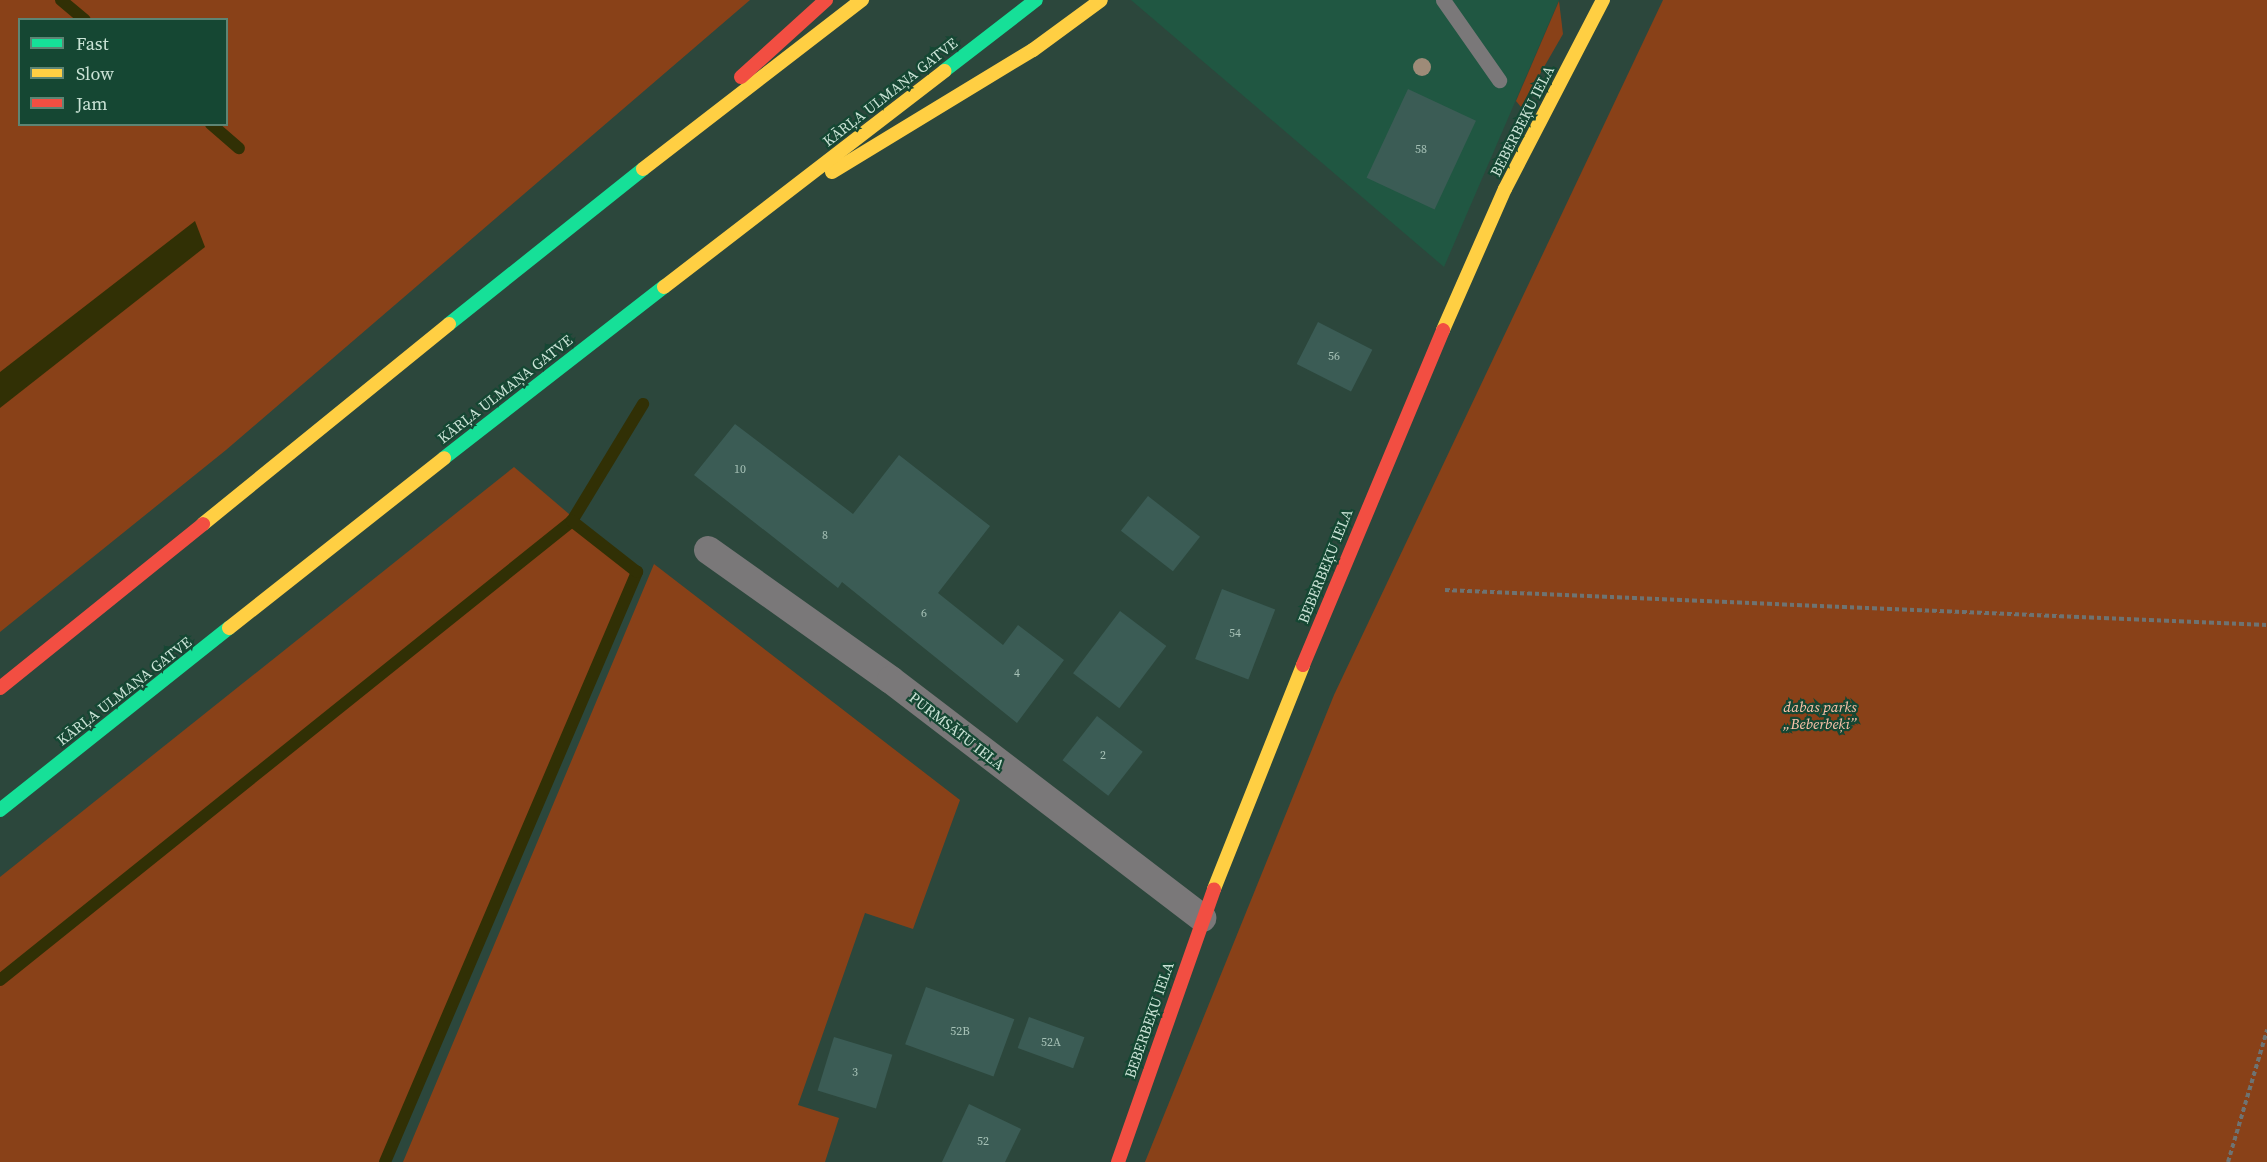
<!DOCTYPE html>
<meta charset="utf-8">
<style>
body{margin:0}
#map{position:relative;width:2267px;height:1162px;overflow:hidden;background:#2c473c;font-family:"Source Serif 4",serif}
div>[style]{position:absolute}
.built>*{inset:0;background:#205742}
.green>*{inset:0;background:#894118}
.water>*{inset:0;background:#313005}
.stream>*{height:12px;margin:-6px;padding:0 6px;transform-origin:6px;border-radius:6px;background:#313005}
.building>*{inset:0;background:#3b5c55;transform-origin:0 0}
.path>*{height:4px;margin-top:-2px;transform-origin:0;background:repeating-linear-gradient(90deg,#6e7372 0 4.5px,transparent 0 7.5px)}
.lane>*{height:15px;margin:-7.5px;padding:0 7.5px;transform-origin:7.5px;border-radius:7.5px;background:#7a7879}
.street>*{height:28px;margin:-14px;padding:0 14px;transform-origin:14px;border-radius:14px;background:#7a7879}
.fast>*{height:14px;margin:-7px;padding:0 7px;transform-origin:7px;border-radius:7px;background:#16e098}
.slow>*{height:14px;margin:-7px;padding:0 7px;transform-origin:7px;border-radius:7px;background:#ffcf43}
.jam>*{height:14px;margin:-7px;padding:0 7px;transform-origin:7px;border-radius:7px;background:#f24e42}
.trees>*{width:18px;height:18px;margin:-9px;border-radius:50%;background:#9e8b78}
span{translate:-50% -50%;white-space:nowrap;text-align:center;line-height:1.15;-webkit-text-stroke:4.5px #154733;paint-order:stroke}
.number-label{font-size:12px;color:#a6c1b6}
.number-label span{-webkit-text-stroke-width:0}
.street-label{font-size:15px;color:#cae3d6}
.park-label{font-size:15px;color:#fcc2aa;font-style:italic}
.legend{position:absolute;left:18px;top:18px;width:210px;height:108px;box-sizing:border-box;background:#154733;border:2px solid #5d8574;margin:0;padding:8px 10px;list-style:none;font-size:18px;color:#cae3d6}
.legend li{display:flex;align-items:center;gap:12px;height:30px}
.legend b{width:30px;border:2px solid #5d8574}
</style>
<div id="map">
<div class="built">
<i style="clip-path:polygon(1131px 0,1559px 0,1444px 267px)"></i>
</div>
<div class="green">
<i style="clip-path:polygon(evenodd,0 0,750px 0,226px 450px,0 632px,0 0,20px 20px,226px 20px,226px 124px,20px 124px,20px 20px)"></i>
<i style="clip-path:polygon(1663px 0,2267px 0,2267px 1162px,1145px 1162px,1334px 695px)"></i>
<i style="clip-path:polygon(1559px 1px,1563px 34px,1521px 107px,1516px 101px)"></i>
<i style="clip-path:polygon(514px 467px,637px 572px,385px 1162px,0 1162px,0 877px)"></i>
<i style="clip-path:polygon(654px 564px,960px 800px,913px 929px,865px 913px,798px 1105px,839px 1118px,825px 1162px,403px 1162px)"></i>
</div>
<div class="water">
<i style="clip-path:polygon(195px 221px,205px 247px,0 408px,0 372px)"></i>
</div>
<div class="stream">
<i style="left:61px;top:0;width:31px;rotate:40deg"></i>
<i style="left:211px;top:124px;width:37px;rotate:41deg"></i>
<i style="left:0;top:980px;width:733px;rotate:-38.75deg"></i>
<i style="left:572px;top:521px;width:137px;rotate:-58.7deg"></i>
<i style="left:385px;top:1162px;width:642px;rotate:-66.87deg"></i>
<i style="left:637px;top:572px;width:83px;rotate:-141.9deg"></i>
</div>
<div class="building">
<i style="left:1408px;top:89px;width:75px;height:98px;rotate:25deg"></i>
<i style="left:1318px;top:322px;width:61px;height:47px;rotate:27deg"></i>
<i style="clip-path:polygon(735px 424px,853px 514px,899px 455px,990px 526px,938px 593px,1003px 645px,1018px 625px,1064px 660px,1017px 723px,842px 582px,838px 588px,694px 475px)"></i>
<i style="left:1148px;top:496px;width:66px;height:44px;rotate:38deg"></i>
<i style="left:1222px;top:589px;width:57px;height:75px;rotate:21deg"></i>
<i style="left:1120px;top:611px;width:58px;height:78px;rotate:37deg"></i>
<i style="left:1097px;top:716px;width:58px;height:56px;rotate:38deg"></i>
<i style="left:926px;top:987px;width:94px;height:61px;rotate:20deg"></i>
<i style="left:1029px;top:1017px;width:59px;height:33px;rotate:20deg"></i>
<i style="left:834px;top:1037px;width:61px;height:56px;rotate:17deg"></i>
<i style="clip-path:polygon(969px 1104px,1021px 1129px,1005px 1162px,942px 1162px)"></i>
</div>
<div class="path">
<i style="left:1445px;top:590px;width:823px;rotate:2.44deg"></i>
<i style="left:2228px;top:1162px;width:138px;rotate:-73.5deg"></i>
</div>
<div class="lane">
<i style="left:1443px;top:0;width:98px;rotate:55deg"></i>
</div>
<div class="street">
<i style="left:708px;top:550px;width:224px;rotate:35.4deg"></i>
<i style="left:891px;top:680px;width:392px;rotate:37.4deg"></i>
</div>
<div class="fast">
<i style="left:944px;top:71px;width:116px;rotate:-37.7deg"></i>
<i style="left:449px;top:324px;width:248px;rotate:-38.6deg"></i>
<i style="left:444px;top:458px;width:279px;rotate:-37.9deg"></i>
<i style="left:0;top:810px;width:293px;rotate:-38.5deg"></i>
</div>
<div class="slow">
<i style="left:643px;top:169px;width:277px;rotate:-37.7deg"></i>
<i style="left:832px;top:172px;width:235px;rotate:-31.3deg"></i>
<i style="left:1033px;top:50px;width:84px;rotate:-36.3deg"></i>
<i style="left:664px;top:287px;width:354px;rotate:-37.6deg"></i>
<i style="left:1443px;top:330px;width:154px;rotate:-66.3deg"></i>
<i style="left:1505px;top:189px;width:213px;rotate:-62.6deg"></i>
<i style="left:203px;top:524px;width:317px;rotate:-39.1deg"></i>
<i style="left:229px;top:628px;width:274px;rotate:-38.3deg"></i>
<i style="left:1214px;top:889px;width:241px;rotate:-68.3deg"></i>
</div>
<div class="jam">
<i style="left:741px;top:77px;width:115px;rotate:-42.2deg"></i>
<i style="left:1303px;top:665px;width:363px;rotate:-67.3deg"></i>
<i style="left:0;top:688px;width:261px;rotate:-38.9deg"></i>
<i style="left:1118px;top:1162px;width:289px;rotate:-70.6deg"></i>
</div>
<div class="trees">
<i style="left:1422px;top:67px"></i>
</div>
<div class="number-label">
<span style="left:1421px;top:150px">58</span>
<span style="left:1334px;top:357px">56</span>
<span style="left:740px;top:470px">10</span>
<span style="left:825px;top:536px">8</span>
<span style="left:924px;top:614px">6</span>
<span style="left:1235px;top:634px">54</span>
<span style="left:1017px;top:674px">4</span>
<span style="left:1103px;top:756px">2</span>
<span style="left:960px;top:1032px">52B</span>
<span style="left:1051px;top:1043px">52A</span>
<span style="left:855px;top:1073px">3</span>
<span style="left:983px;top:1142px">52</span>
</div>
<div class="street-label">
<span style="left:890px;top:92px;rotate:-38deg">KĀRĻA ULMAŅA GATVE</span>
<span style="left:1522px;top:121px;rotate:-63deg">BEBERBEĶU IELA</span>
<span style="left:505px;top:389px;rotate:-38deg">KĀRĻA ULMAŅA GATVE</span>
<span style="left:1325px;top:566px;rotate:-68deg">BEBERBEĶU IELA</span>
<span style="left:124px;top:691px;rotate:-38deg">KĀRĻA ULMAŅA GATVE</span>
<span style="left:957px;top:731px;rotate:38deg">PURMSĀTU IELA</span>
<span style="left:1149px;top:1020px;rotate:-71deg">BEBERBEĶU IELA</span>
</div>
<div class="park-label">
<span style="left:1820px;top:715px">dabas parks<br>„Beberbeķi”</span>
</div>
<ul class="legend">
<li><b style="height:8px;background:#16e098"></b>Fast</li>
<li><b style="height:8px;background:#ffcf43"></b>Slow</li>
<li><b style="height:8px;background:#f24e42"></b>Jam</li>
</ul>
</div>
